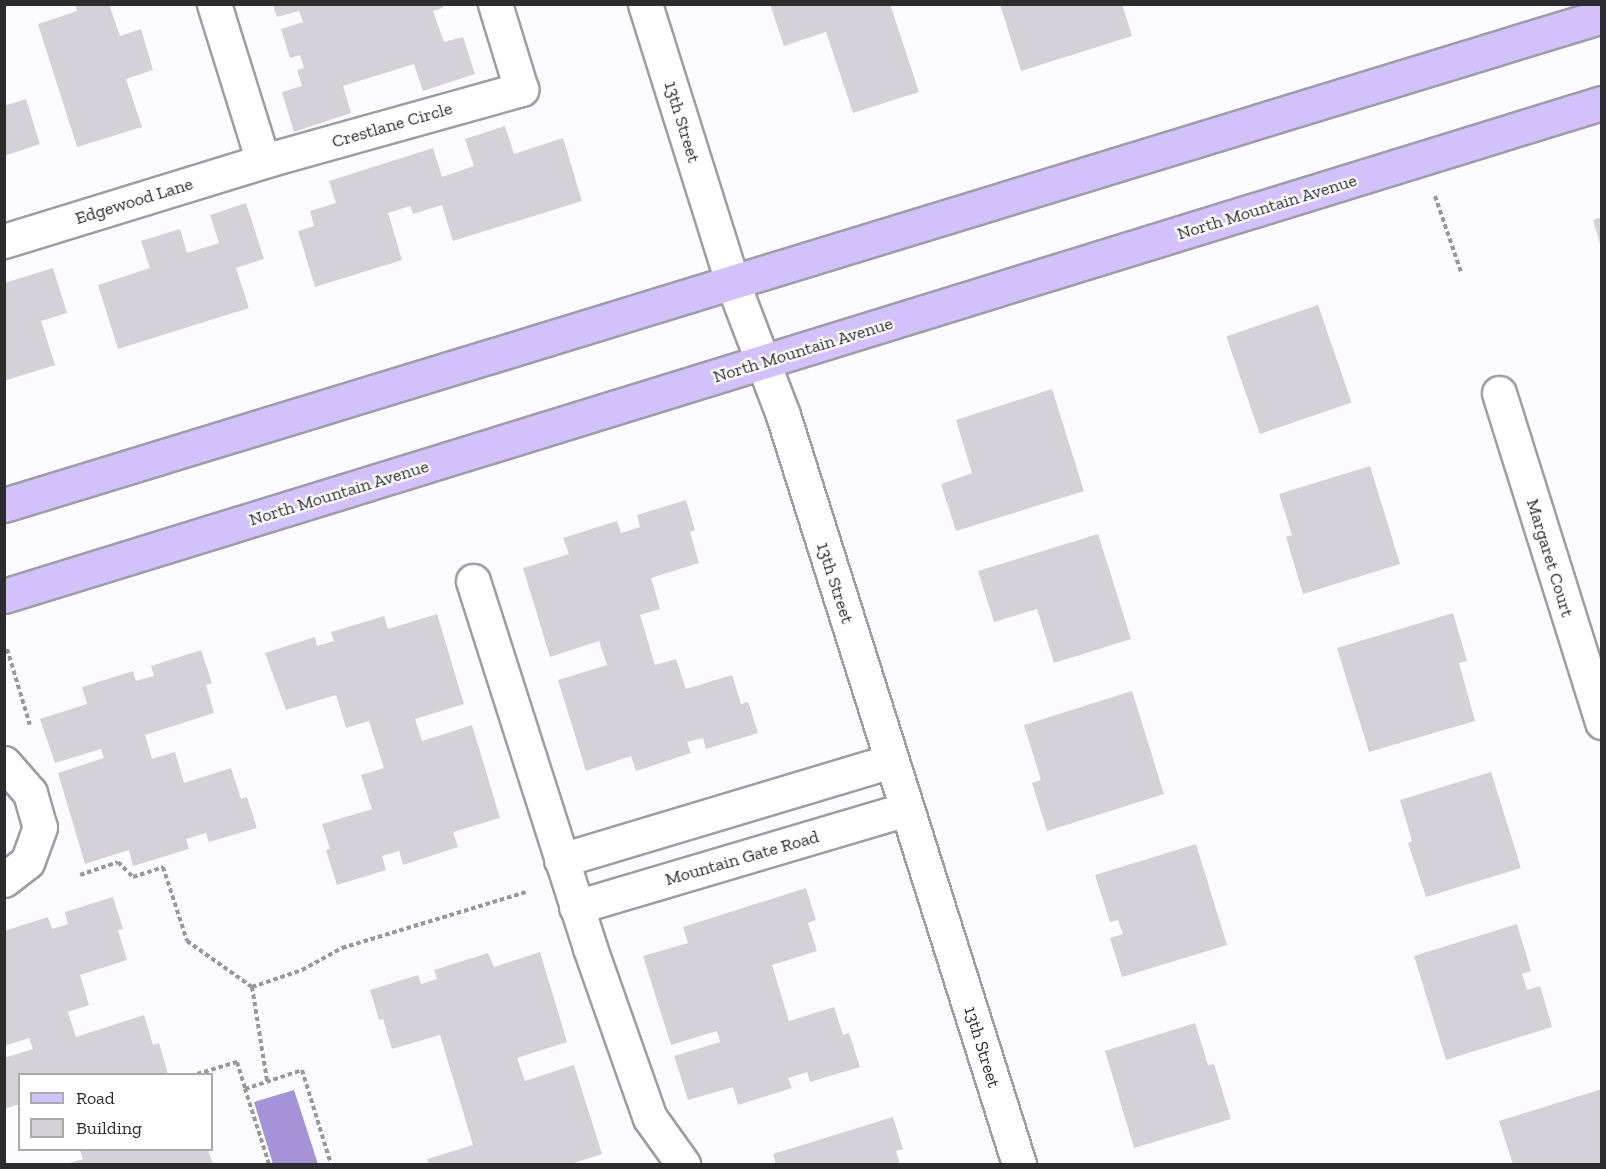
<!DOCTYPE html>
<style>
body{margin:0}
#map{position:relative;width:1606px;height:1169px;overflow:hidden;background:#fcfbff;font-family:"Zilla Slab",serif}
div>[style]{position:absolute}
.water>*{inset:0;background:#a692d7}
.building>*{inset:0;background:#d4d2d8;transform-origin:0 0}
.path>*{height:4px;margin-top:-2px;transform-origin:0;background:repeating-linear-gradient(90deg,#98989b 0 4.5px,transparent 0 7.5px)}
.roads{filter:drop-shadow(2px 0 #9f9da2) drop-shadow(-2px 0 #9f9da2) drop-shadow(0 2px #9f9da2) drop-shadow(0 -2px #9f9da2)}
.minor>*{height:33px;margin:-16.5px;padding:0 16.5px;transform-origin:16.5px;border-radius:16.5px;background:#fff}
.major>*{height:33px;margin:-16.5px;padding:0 16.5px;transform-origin:16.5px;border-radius:16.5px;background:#d3c1fd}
span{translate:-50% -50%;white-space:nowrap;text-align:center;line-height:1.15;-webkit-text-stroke:4.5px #fff;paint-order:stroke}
.street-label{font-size:18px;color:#2c2c2e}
.frame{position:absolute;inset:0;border:6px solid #2c2c2e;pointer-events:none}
.legend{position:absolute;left:18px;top:1073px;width:195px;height:78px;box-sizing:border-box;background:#fff;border:2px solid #ababab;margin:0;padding:8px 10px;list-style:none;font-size:18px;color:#2c2c2e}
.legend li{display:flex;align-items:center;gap:12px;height:30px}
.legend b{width:30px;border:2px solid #ababab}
</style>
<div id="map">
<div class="water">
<i style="clip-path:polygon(294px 1090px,318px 1164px,273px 1164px,254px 1102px)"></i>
</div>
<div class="building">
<i style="clip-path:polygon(75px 4px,116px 4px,110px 7px,120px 36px,141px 29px,153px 70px,126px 79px,142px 127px,77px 147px,38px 24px,77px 11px)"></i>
<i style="clip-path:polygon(770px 4px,890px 4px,919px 92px,853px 113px,826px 32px,784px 46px)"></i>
<i style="clip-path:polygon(1000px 4px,1122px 4px,1132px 36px,1021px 71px)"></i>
<i style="clip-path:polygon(273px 5px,442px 5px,443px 8px,433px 11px,444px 42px,463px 37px,475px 74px,423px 91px,414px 64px,343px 86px,351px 113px,294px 132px,282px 92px,302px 86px,297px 70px,304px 68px,300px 55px,290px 58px,281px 29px,303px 22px,299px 11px,277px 17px)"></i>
<i style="clip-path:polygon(26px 99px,40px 144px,4px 156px,4px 106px)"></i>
<i style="clip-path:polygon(505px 126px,514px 154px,563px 138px,582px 201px,453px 241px,442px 205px,413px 214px,410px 206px,388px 213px,402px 260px,315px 287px,298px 231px,314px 226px,310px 211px,336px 203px,329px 181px,433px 148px,442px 177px,474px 166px,465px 139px)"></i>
<i style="clip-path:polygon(246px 203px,264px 259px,236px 268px,249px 308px,118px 349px,98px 285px,150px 268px,141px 241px,180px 229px,187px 253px,219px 243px,210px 215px)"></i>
<i style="clip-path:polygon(1602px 217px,1602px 247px,1601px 247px,1593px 220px)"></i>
<i style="clip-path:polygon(53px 268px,67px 313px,41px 321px,55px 365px,4px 381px,4px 283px)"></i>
<i style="left:1318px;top:305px;width:103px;height:97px;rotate:71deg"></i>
<i style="clip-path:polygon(1052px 389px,1084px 491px,956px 531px,941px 484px,972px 473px,956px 420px)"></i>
<i style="clip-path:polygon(1370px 466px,1400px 564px,1303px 594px,1286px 537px,1292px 535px,1279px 494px)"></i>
<i style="clip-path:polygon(686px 500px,695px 530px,690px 532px,699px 563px,651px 578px,660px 609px,640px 615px,655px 665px,676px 659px,686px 689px,732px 675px,741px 704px,748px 702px,758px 733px,706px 749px,703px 738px,687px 742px,691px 753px,636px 771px,631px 756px,586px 771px,558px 680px,607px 665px,599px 641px,550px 657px,523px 568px,569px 554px,563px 538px,617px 521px,621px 533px,640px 527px,637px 515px)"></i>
<i style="clip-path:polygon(1098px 534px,1131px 639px,1054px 663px,1037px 609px,994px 622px,978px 571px)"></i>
<i style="clip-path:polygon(1453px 613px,1467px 661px,1459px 663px,1475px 721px,1369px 752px,1337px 648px)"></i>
<i style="clip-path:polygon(437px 614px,464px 704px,415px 719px,422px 741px,472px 725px,500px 818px,453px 832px,458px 847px,403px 865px,399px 851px,382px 856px,386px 870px,337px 885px,326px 850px,330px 849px,322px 824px,372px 809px,361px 775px,384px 768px,369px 721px,346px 728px,336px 695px,286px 710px,265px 653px,315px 637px,317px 646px,334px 641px,331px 632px,384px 616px,388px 629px)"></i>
<i style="clip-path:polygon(201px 650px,212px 683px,206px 685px,214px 713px,145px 735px,152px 759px,175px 752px,184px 783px,231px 768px,241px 799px,247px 797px,257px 828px,209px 842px,206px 833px,186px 839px,189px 849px,133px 866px,129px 850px,85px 864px,58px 773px,104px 758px,101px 749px,55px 763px,40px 719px,87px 704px,82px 687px,133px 671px,136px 681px,154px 676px,151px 666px)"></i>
<i style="clip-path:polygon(1132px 691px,1164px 794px,1047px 831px,1032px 783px,1041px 780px,1024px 725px)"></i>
<i style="clip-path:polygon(1491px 772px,1521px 868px,1426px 897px,1408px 843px,1412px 841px,1400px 800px)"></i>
<i style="clip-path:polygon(1196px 844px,1227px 945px,1122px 977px,1110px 938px,1123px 934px,1118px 920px,1110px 922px,1095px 875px)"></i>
<i style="clip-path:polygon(806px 888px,816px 920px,808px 923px,817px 951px,772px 965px,789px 1021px,834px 1007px,843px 1035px,849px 1033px,860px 1067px,810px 1082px,807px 1072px,788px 1078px,792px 1088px,738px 1105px,733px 1087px,688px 1100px,674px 1056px,720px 1042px,717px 1031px,671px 1045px,643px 956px,688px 943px,683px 927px)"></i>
<i style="clip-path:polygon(113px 897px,123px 929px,118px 930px,127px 960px,80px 975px,89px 1005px,68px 1012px,76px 1037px,144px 1015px,153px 1045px,159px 1043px,168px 1074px,20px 1074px,20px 1104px,4px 1109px,4px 1058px,33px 1049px,29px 1038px,4px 1046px,4px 931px,48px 917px,52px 929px,68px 924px,65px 912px)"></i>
<i style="clip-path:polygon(1517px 924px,1531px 971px,1522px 974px,1527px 990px,1540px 986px,1552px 1027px,1446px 1060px,1414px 956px)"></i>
<i style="clip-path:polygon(540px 952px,567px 1042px,517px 1058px,525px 1081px,574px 1065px,602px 1154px,571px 1164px,429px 1164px,427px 1159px,473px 1145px,440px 1035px,392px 1049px,383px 1019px,379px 1020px,370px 990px,418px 975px,421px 984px,437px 979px,434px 970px,488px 953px,494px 967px)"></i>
<i style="clip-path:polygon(1195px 1023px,1208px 1065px,1214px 1064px,1231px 1119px,1134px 1148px,1105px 1051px)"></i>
<i style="clip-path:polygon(1602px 1089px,1602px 1164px,1513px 1164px,1499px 1121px)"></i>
<i style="clip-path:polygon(893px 1117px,903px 1149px,896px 1151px,900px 1164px,776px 1164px,773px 1154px)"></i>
<i style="clip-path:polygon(80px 1150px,208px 1150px,213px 1164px,67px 1164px,83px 1159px)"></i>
</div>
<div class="path">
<i style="left:1435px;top:196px;width:80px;rotate:71.1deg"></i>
<i style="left:7px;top:649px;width:79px;rotate:73.2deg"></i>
<i style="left:80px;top:875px;width:40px;rotate:-18.9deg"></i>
<i style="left:118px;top:862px;width:21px;rotate:45deg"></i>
<i style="left:133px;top:877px;width:32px;rotate:-18deg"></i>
<i style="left:163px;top:867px;width:78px;rotate:72deg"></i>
<i style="left:187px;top:941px;width:80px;rotate:35.3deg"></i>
<i style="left:252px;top:987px;width:95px;rotate:80.9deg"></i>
<i style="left:252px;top:987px;width:53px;rotate:-18.8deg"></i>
<i style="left:302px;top:970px;width:46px;rotate:-28.8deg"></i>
<i style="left:342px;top:948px;width:192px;rotate:-16.9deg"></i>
<i style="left:197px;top:1074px;width:42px;rotate:-16.7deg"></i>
<i style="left:237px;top:1062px;width:28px;rotate:73deg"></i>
<i style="left:269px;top:1164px;width:79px;rotate:-107.7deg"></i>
<i style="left:245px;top:1089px;width:60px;rotate:-18.4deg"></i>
<i style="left:302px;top:1070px;width:98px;rotate:72.9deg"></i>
</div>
<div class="roads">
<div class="minor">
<i style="left:214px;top:4px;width:164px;rotate:72.7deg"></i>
<i style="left:645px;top:4px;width:294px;rotate:72.6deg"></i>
<i style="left:733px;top:284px;width:140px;rotate:69.1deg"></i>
<i style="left:783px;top:415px;width:785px;rotate:72.51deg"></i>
<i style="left:4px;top:241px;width:279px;rotate:-17.1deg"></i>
<i style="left:271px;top:159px;width:260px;rotate:-15.6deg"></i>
<i style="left:521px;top:89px;width:89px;rotate:-107deg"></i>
<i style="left:1499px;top:393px;width:345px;rotate:72.6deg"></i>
<i style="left:473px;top:581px;width:385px;rotate:72.3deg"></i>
<i style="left:590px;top:948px;width:180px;rotate:70.6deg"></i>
<i style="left:650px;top:1118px;width:57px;rotate:54.3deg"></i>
<i style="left:4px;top:763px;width:40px;rotate:49deg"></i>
<i style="left:30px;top:793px;width:35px;rotate:74deg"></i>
<i style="left:40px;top:827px;width:37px;rotate:110deg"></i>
<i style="left:27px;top:862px;width:29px;rotate:142deg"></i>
<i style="left:561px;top:860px;width:345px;rotate:-16.7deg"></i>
<i style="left:576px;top:907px;width:345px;rotate:-16.5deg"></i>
</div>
<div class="major">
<i style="left:4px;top:505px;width:1671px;rotate:-17.01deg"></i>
<i style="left:4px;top:596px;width:1672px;rotate:-17.15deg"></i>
</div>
</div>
<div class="street-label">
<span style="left:682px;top:122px;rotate:73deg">13th Street</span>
<span style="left:392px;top:125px;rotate:-16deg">Crestlane Circle</span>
<span style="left:134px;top:201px;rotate:-17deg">Edgewood Lane</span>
<span style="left:1267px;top:207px;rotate:-17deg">North Mountain Avenue</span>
<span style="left:803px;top:350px;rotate:-17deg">North Mountain Avenue</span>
<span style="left:339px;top:493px;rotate:-17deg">North Mountain Avenue</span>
<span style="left:1550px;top:558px;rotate:73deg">Margaret Court</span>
<span style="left:835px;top:583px;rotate:72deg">13th Street</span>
<span style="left:742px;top:858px;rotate:-16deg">Mountain Gate Road</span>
<span style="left:982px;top:1047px;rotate:73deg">13th Street</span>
</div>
<div class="frame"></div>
<ul class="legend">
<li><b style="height:8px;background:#d3c1fd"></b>Road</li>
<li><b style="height:16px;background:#d4d2d8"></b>Building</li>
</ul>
</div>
